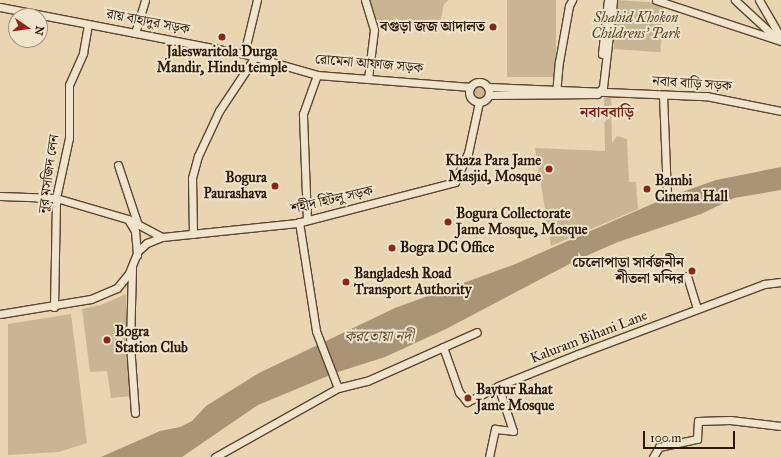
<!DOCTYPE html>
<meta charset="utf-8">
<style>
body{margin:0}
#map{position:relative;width:781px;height:457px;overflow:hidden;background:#e9d5b1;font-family:"IM FELL Great Primer","Noto Serif Bengali",serif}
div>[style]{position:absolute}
.green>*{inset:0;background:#c9b593;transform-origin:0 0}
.round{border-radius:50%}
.water>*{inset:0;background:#a99476}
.roads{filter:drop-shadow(1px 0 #5d462e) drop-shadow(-1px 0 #5d462e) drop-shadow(0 1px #5d462e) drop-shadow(0 -1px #5d462e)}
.minor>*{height:7px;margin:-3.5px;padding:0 3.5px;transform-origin:3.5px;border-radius:3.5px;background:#f1e4cc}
.minor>.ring{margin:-3.5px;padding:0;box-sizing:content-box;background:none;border:7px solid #f1e4cc;border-radius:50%}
.dots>*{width:11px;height:11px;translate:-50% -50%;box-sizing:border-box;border:2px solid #f1e4cc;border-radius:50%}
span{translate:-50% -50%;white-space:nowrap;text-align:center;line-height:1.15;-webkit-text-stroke:4px #f1e4cc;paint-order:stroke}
.park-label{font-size:14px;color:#5c462e;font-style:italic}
.street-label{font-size:14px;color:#2e1703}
.poi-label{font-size:14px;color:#2e1703;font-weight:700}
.right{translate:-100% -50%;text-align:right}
.left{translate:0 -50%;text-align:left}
.neighbourhood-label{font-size:15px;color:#7a1f14;font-weight:700}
.water-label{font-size:15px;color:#5f4931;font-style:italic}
.north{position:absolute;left:8px;top:8px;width:40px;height:40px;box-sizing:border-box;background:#f1e4cc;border:1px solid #a3927c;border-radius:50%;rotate:103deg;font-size:11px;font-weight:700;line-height:16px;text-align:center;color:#2e1703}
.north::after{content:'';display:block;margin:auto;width:14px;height:18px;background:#8f2418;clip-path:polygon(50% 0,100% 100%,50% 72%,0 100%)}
.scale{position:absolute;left:643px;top:431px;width:92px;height:18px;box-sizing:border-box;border:2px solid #2e1703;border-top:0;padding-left:5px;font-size:12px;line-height:14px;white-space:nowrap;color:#2e1703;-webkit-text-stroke:3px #f1e4cc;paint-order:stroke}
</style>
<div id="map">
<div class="green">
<i style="clip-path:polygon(368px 0,449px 0,444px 4px,439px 29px,376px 21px)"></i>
<i style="left:507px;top:0;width:49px;height:77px"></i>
<i style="left:617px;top:0;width:47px;height:49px;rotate:4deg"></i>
<i class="round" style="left:471px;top:84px;width:16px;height:16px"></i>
<i style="clip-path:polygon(604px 92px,611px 92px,612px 143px,617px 136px,627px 139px,629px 182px,636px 182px,638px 209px,551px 246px,535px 148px,605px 151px)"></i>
<i style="clip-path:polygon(126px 294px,132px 396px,111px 398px,107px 371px,90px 372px,82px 309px,101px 305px)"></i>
<i style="clip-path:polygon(71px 314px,87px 443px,59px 452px,8px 455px,8px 324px)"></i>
</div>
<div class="water">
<i style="clip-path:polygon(781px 167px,781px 190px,734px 198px,701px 214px,618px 242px,577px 260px,446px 329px,385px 357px,335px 373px,258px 405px,182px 457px,101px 457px,160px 431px,180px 427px,192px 421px,206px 406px,259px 373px,395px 308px,513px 265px,668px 197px,716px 180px)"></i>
</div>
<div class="roads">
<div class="minor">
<i style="left:365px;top:0;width:31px;rotate:73deg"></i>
<i style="left:374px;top:30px;width:49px;rotate:97deg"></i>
<i style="left:656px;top:0;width:132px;rotate:18.2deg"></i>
<i style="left:735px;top:0;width:56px;rotate:42.8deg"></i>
<i style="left:759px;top:0;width:44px;rotate:59.9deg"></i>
<i style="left:0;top:7px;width:248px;rotate:10.9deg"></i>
<i style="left:244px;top:54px;width:76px;rotate:16deg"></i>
<i style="left:317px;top:75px;width:154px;rotate:4.5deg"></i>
<i style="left:135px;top:33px;width:34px;rotate:-73deg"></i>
<i style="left:244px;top:54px;width:56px;rotate:-76.5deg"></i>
<i style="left:602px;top:54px;width:54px;rotate:-83.7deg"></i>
<i class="ring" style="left:469px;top:82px;width:13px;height:13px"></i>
<i style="left:488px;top:87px;width:218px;rotate:2.4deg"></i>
<i style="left:706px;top:96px;width:76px;rotate:11.3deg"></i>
<i style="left:556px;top:94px;width:32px;rotate:-85deg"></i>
<i style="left:559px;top:62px;width:57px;rotate:-79.9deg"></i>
<i style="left:569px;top:6px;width:7px;rotate:-63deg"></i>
<i style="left:489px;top:95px;width:108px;rotate:-0.5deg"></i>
<i style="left:597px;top:94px;width:9px;rotate:-49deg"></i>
<i style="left:603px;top:87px;width:88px;rotate:-83.4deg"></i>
<i style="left:663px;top:95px;width:98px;rotate:87.7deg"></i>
<i style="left:118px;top:165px;width:63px;rotate:71.6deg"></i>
<i style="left:0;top:196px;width:56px;rotate:2deg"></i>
<i style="left:56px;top:198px;width:75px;rotate:16.3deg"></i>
<i style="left:128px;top:219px;width:38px;rotate:28deg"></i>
<i style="left:307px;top:220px;width:106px;rotate:-92.2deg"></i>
<i style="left:303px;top:114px;width:41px;rotate:-70.3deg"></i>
<i style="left:129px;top:221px;width:12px;rotate:59deg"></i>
<i style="left:135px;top:231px;width:24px;rotate:85deg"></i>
<i style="left:299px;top:222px;width:110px;rotate:81.1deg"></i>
<i style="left:316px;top:331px;width:61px;rotate:68.9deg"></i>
<i style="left:193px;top:234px;width:56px;rotate:-91deg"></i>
<i style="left:192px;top:178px;width:23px;rotate:-75deg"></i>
<i style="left:198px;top:156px;width:50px;rotate:-65deg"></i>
<i style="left:219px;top:111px;width:65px;rotate:-56.3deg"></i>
<i style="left:132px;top:268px;width:76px;rotate:91.5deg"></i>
<i style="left:130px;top:344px;width:69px;rotate:85.9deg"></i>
<i style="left:687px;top:276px;width:34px;rotate:73deg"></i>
<i style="left:54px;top:307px;width:109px;rotate:-88.9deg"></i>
<i style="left:56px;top:198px;width:61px;rotate:-77.8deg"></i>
<i style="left:69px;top:138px;width:53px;rotate:-90deg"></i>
<i style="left:69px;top:85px;width:35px;rotate:-66deg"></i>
<i style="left:83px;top:53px;width:29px;rotate:-80deg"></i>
<i style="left:0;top:314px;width:92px;rotate:-9.4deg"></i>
<i style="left:91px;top:299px;width:28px;rotate:-23deg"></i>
<i style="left:117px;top:288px;width:19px;rotate:-51deg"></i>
<i style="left:129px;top:273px;width:24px;rotate:-68deg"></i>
<i style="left:138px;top:251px;width:12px;rotate:-42deg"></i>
<i style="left:147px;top:243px;width:16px;rotate:-22deg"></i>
<i style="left:162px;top:237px;width:136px;rotate:-5.9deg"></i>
<i style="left:297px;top:223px;width:163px;rotate:-14.5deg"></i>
<i style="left:455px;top:182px;width:32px;rotate:-66deg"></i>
<i style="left:468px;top:153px;width:52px;rotate:-77.8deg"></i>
<i style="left:443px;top:347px;width:48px;rotate:70.4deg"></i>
<i style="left:459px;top:392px;width:13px;rotate:51deg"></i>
<i style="left:467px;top:402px;width:35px;rotate:-27deg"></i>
<i style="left:498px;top:386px;width:86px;rotate:-21.8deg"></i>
<i style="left:578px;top:354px;width:199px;rotate:-20.6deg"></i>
<i style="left:764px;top:284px;width:17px;rotate:-7deg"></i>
<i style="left:215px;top:457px;width:141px;rotate:-29.3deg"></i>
<i style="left:338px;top:388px;width:30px;rotate:-14deg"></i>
<i style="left:367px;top:381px;width:120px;rotate:-24deg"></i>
<i style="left:489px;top:457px;width:29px;rotate:-78deg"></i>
<i style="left:495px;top:429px;width:18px;rotate:6deg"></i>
<i style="left:513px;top:431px;width:47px;rotate:-108.4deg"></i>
<i style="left:653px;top:457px;width:12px;rotate:-59deg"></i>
<i style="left:659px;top:447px;width:39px;rotate:-12deg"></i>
<i style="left:697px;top:439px;width:18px;rotate:-87deg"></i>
<i style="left:698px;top:421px;width:32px;rotate:-2deg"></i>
<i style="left:730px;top:420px;width:51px;rotate:6.7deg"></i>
</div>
</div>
<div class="dots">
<i style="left:493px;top:27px;background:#8f2418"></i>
<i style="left:222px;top:37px;background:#8f2418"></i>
<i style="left:549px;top:169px;background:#8f2418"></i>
<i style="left:275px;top:186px;background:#8f2418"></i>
<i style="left:647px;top:189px;background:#8f2418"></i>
<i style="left:448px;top:222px;background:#8f2418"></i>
<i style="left:392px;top:248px;background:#8f2418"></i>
<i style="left:692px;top:271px;background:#8f2418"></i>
<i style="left:346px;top:282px;background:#8f2418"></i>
<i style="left:107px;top:340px;background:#8f2418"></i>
<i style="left:468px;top:398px;background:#8f2418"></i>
</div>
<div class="park-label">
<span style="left:636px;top:26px">Shahid Khokon<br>Childrens' Park</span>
</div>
<div class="street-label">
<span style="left:148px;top:22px;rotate:11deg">রায় বাহাদুর সড়ক</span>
<span style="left:369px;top:64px;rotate:5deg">রোমেনা আফাজ সড়ক</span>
<span style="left:692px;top:84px;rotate:4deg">নবাব বাড়ি সড়ক</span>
<span style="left:49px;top:174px;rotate:-82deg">নূর মসজিদ লেন</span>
<span style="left:332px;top:200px;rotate:-13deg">শহীদ হিটলু সড়ক</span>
<span style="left:589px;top:337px;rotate:-21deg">Kaluram Bihani Lane</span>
</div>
<div class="poi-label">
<span class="right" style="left:485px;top:27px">বগুড়া জজ আদালত</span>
<span style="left:222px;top:60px">Jaleswaritola Durga<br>Mandir, Hindu temple</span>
<span class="right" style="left:541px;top:169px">Khaza Para Jame<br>Masjid, Mosque</span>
<span class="right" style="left:267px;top:186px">Bogura<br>Paurashava</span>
<span class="left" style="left:655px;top:189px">Bambi<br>Cinema Hall</span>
<span class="left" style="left:456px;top:222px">Bogura Collectorate<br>Jame Mosque, Mosque</span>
<span class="left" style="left:400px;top:248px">Bogra DC Office</span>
<span class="right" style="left:684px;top:271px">চেলোপাড়া সার্বজনীন<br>শীতলা মন্দির</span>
<span class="left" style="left:354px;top:282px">Bangladesh Road<br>Transport Authority</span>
<span class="left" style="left:115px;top:340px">Bogra<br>Station Club</span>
<span class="left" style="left:476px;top:398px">Baytur Rahat<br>Jame Mosque</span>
</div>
<div class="neighbourhood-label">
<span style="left:607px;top:113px">নবাববাড়ি</span>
</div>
<div class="water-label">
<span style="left:379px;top:337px">করতোয়া নদী</span>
</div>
<div class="north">N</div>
<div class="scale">100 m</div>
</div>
